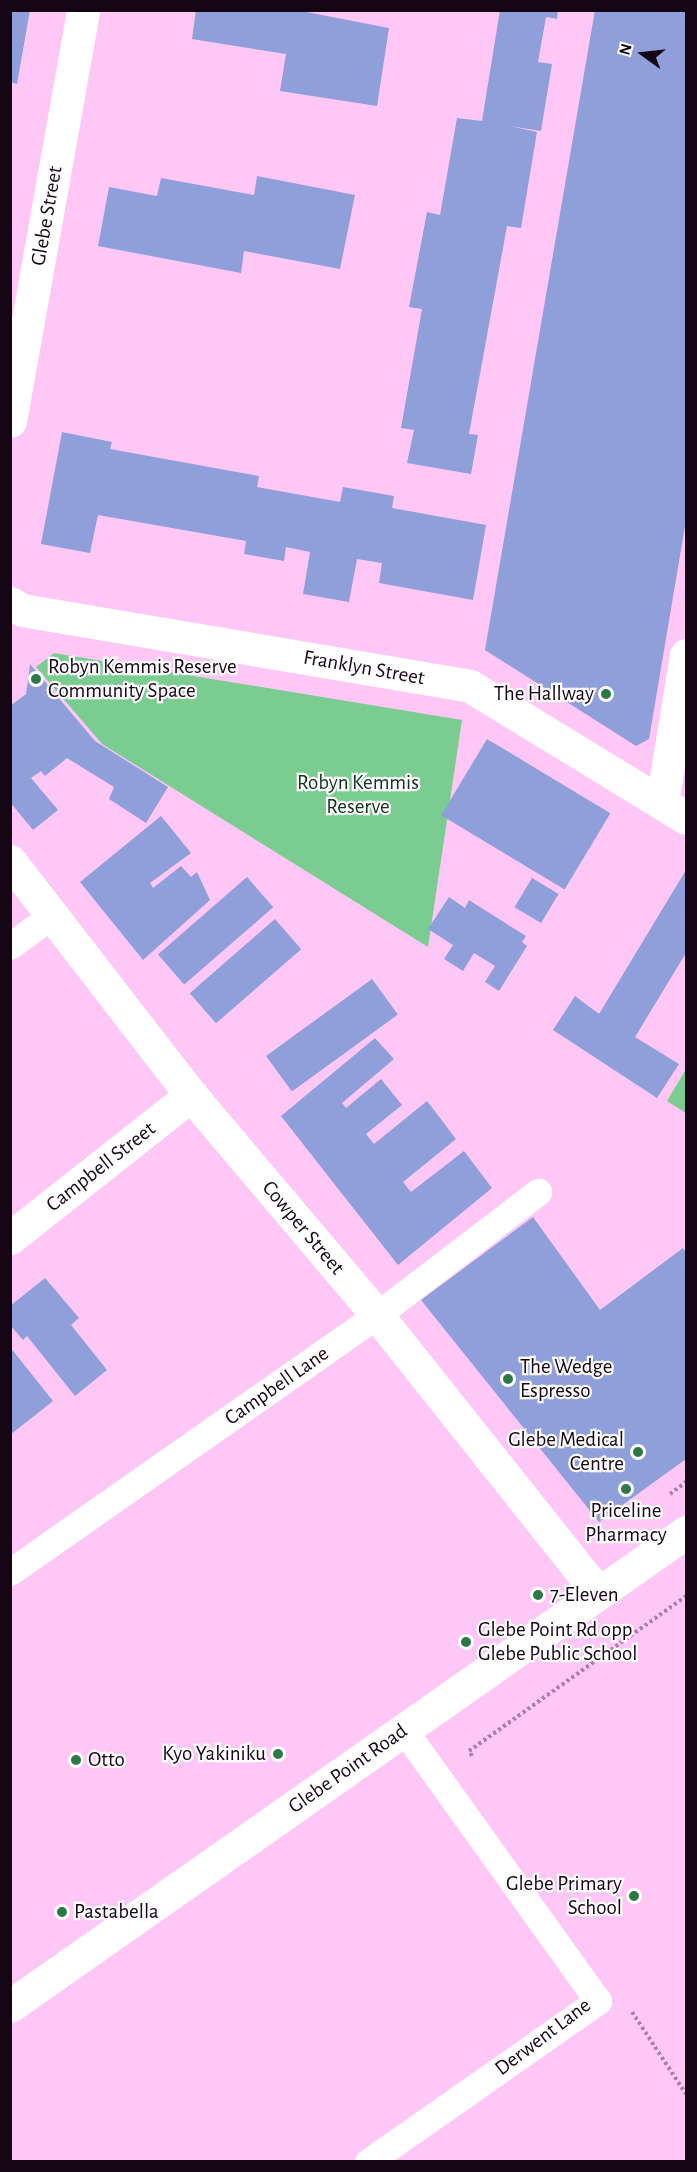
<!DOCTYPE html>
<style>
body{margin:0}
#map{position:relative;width:697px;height:2172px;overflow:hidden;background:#fec7f6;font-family:"Alegreya Sans",sans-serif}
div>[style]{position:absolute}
.green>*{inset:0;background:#7bcc91}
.building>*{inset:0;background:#8f9fd9;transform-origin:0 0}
.path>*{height:4px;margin-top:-2px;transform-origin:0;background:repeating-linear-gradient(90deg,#a980a3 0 3px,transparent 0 6px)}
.lane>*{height:27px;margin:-13.5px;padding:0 13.5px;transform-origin:13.5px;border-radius:13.5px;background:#fff}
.street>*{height:33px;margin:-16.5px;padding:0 16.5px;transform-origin:16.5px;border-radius:16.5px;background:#fff}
.secondary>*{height:33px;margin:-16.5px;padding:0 16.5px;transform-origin:16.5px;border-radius:16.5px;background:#fff}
.dots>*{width:16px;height:16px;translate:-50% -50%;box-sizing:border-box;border:3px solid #fdfdfd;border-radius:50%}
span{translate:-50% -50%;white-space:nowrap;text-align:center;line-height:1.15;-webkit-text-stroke:4.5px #fdfdfd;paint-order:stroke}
.street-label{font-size:21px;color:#160514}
.poi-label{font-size:21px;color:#160514}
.left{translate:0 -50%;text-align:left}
.right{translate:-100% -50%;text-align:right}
.park-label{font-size:21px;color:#11331c}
.frame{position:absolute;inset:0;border:12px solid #160514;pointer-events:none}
.north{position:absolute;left:613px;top:24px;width:60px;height:60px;-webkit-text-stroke:4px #fdfdfd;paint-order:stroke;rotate:285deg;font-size:16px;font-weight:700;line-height:24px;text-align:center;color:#160514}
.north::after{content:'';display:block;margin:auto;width:21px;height:27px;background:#160514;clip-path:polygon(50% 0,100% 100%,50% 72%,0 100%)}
</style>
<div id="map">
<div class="green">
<i style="clip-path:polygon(54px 653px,462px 720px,428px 947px,102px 744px,36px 667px)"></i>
<i style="clip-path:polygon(686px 1069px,686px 1113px,667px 1101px)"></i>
</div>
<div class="building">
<i style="clip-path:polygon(10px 10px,30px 10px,17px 84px,10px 82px)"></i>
<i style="clip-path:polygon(196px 10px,296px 10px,389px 28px,377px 106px,280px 91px,286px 54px,192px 39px)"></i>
<i style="clip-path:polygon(500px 10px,558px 10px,557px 19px,546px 17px,538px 62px,552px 64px,541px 131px,509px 126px,537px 132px,521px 228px,507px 226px,469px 434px,478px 435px,471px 474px,407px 463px,414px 430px,401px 428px,422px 309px,409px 307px,427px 212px,440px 215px,457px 118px,482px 121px)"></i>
<i style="clip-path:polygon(595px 10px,686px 10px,686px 520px,649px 739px,636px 746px,485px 650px)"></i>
<i style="clip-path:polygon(257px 176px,355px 195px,340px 269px,244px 251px,241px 273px,98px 246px,109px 187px,157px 196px,161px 178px,254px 195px)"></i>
<i style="clip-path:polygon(62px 432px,112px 442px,110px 449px,259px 476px,257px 487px,340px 502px,343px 487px,394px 496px,392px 508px,486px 525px,473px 600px,379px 583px,382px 563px,357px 559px,349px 602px,303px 594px,310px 552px,286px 547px,284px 561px,244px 554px,246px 541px,98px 515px,90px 553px,41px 544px)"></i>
<i style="clip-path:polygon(30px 664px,95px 741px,168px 787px,146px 823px,109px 799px,114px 787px,67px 758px,45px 776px,41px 771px,31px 778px,58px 810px,33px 830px,10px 802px,10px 706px,26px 694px)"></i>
<i style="left:487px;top:739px;width:144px;height:89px;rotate:31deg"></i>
<i style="clip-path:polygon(161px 816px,191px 853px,150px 883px,153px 888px,181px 866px,191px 877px,197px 872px,210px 900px,143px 960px,80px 882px)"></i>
<i style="clip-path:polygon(686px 870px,686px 953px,635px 1037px,679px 1064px,657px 1098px,553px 1030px,575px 996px,599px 1014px)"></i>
<i style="left:247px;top:877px;width:40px;height:118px;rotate:49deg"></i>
<i style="left:532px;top:878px;width:31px;height:34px;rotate:31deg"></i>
<i style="clip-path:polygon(449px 897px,465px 908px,469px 900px,526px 936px,522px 942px,527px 946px,499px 991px,485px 982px,495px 966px,474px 953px,463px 971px,444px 959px,453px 945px,428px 929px)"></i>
<i style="left:275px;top:919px;width:40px;height:113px;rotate:49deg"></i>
<i style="left:372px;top:979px;width:44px;height:131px;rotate:54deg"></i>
<i style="clip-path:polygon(375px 1038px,394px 1059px,342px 1103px,346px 1108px,381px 1079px,402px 1105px,366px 1134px,374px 1144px,427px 1101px,456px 1139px,403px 1182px,411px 1192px,464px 1151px,492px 1188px,398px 1265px,281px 1116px)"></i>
<i style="clip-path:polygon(533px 1217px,600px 1310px,683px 1248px,686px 1253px,686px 1459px,599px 1522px,421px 1300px)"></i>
<i style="clip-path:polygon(45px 1278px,79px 1318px,71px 1325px,107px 1370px,75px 1396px,27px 1336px,23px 1340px,10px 1325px,10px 1306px)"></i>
<i style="clip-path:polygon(10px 1347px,53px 1401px,10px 1435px)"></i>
</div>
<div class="path">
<i style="left:670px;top:1494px;width:20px;rotate:-37deg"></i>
<i style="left:472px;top:1756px;width:6px;rotate:-121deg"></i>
<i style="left:469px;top:1751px;width:267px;rotate:-35.5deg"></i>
<i style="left:632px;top:2012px;width:98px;rotate:56.6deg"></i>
</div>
<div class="lane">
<i style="left:10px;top:946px;width:52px;rotate:-36.4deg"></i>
<i style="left:10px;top:1572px;width:448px;rotate:-35deg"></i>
<i style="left:377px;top:1315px;width:203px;rotate:-37.4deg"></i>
<i style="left:368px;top:2162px;width:281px;rotate:-35deg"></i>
<i style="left:598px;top:2001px;width:333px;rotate:-125.6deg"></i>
</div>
<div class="street">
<i style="left:10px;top:421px;width:417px;rotate:-79.9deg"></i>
<i style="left:10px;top:603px;width:14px;rotate:30deg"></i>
<i style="left:22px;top:610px;width:454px;rotate:9.6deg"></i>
<i style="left:470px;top:686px;width:253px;rotate:31.4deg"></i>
<i style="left:662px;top:802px;width:149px;rotate:-80.7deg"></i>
<i style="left:10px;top:861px;width:296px;rotate:52.3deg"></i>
<i style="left:191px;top:1095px;width:288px;rotate:49.8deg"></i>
<i style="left:377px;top:1315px;width:355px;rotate:51.5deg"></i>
<i style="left:10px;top:1238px;width:231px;rotate:-38.3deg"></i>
</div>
<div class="secondary">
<i style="left:10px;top:2006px;width:826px;rotate:-35.04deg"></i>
</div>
<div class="dots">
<i style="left:36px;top:679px;background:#2d7847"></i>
<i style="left:606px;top:694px;background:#2d7847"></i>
<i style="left:508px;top:1379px;background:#2d7847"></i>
<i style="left:638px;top:1452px;background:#2d7847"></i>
<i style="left:626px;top:1489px;background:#2d7847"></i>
<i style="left:538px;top:1595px;background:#2d7847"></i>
<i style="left:466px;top:1642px;background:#2d7847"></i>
<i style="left:278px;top:1754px;background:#2d7847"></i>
<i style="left:76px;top:1760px;background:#2d7847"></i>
<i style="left:634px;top:1896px;background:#2d7847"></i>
<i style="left:62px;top:1912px;background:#2d7847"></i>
</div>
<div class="street-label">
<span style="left:47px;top:216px;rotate:-80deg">Glebe Street</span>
<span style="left:364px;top:668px;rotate:10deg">Franklyn Street</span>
<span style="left:101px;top:1167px;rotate:-38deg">Campbell Street</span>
<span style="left:303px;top:1228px;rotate:50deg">Cowper Street</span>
<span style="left:277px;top:1386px;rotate:-35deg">Campbell Lane</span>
<span style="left:348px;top:1769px;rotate:-35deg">Glebe Point Road</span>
<span style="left:543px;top:2037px;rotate:-37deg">Derwent Lane</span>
</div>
<div class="poi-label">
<span class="left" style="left:48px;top:679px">Robyn Kemmis Reserve<br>Community Space</span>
<span class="right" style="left:594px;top:694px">The Hallway</span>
<span class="left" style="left:520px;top:1379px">The Wedge<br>Espresso</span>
<span class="right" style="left:624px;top:1452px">Glebe Medical<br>Centre</span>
<span style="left:626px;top:1523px">Priceline<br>Pharmacy</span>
<span class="left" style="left:550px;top:1595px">7-Eleven</span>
<span class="left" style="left:478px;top:1642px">Glebe Point Rd opp<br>Glebe Public School</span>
<span class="right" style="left:266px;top:1754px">Kyo Yakiniku</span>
<span class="left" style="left:88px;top:1760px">Otto</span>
<span class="right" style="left:622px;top:1896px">Glebe Primary<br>School</span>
<span class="left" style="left:74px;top:1912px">Pastabella</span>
</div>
<div class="park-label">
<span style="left:358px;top:795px">Robyn Kemmis<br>Reserve</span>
</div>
<div class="frame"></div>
<div class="north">N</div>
</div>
